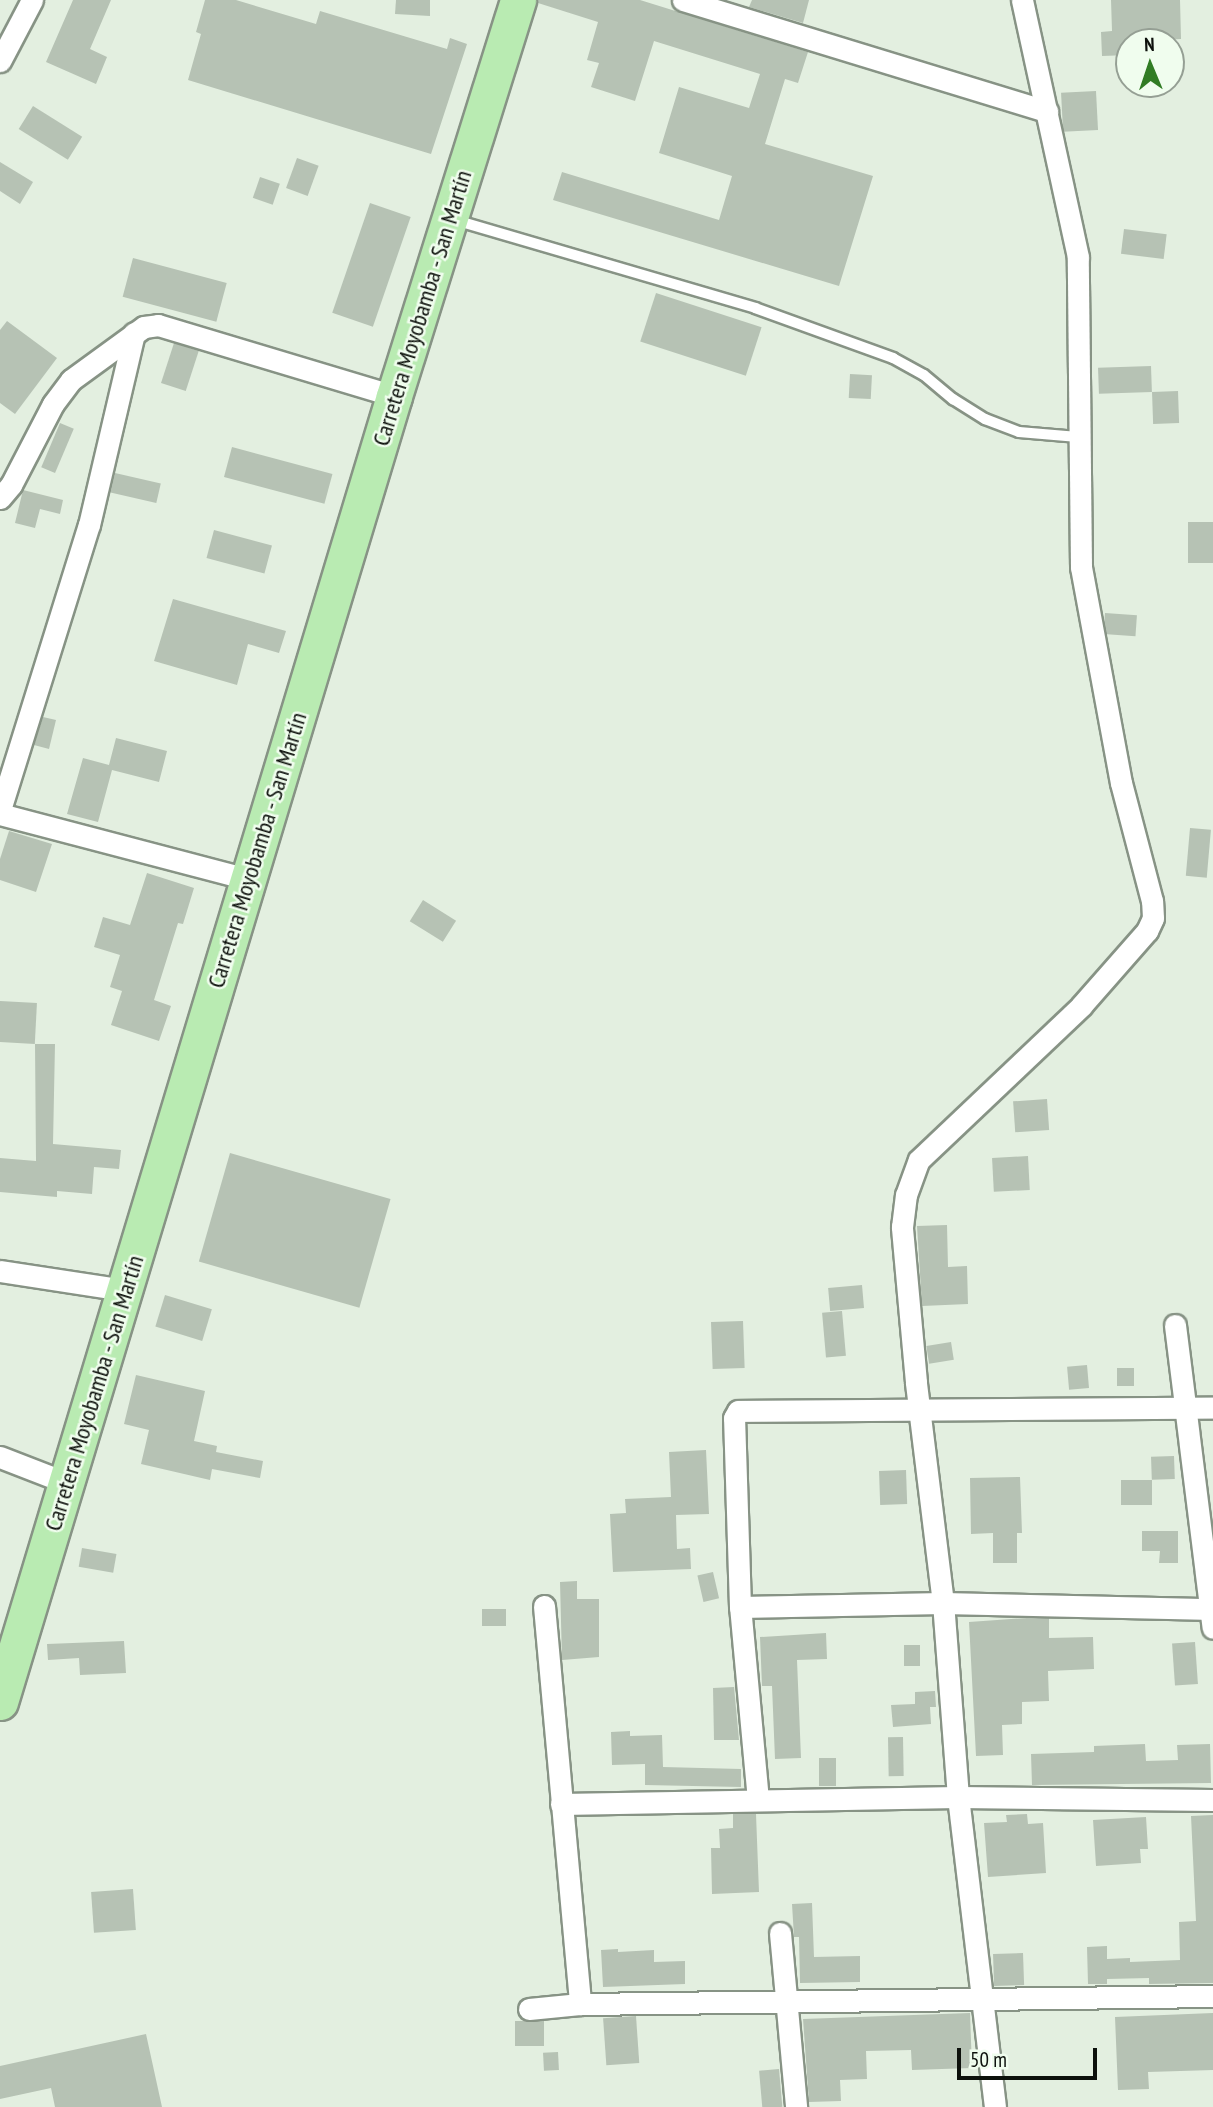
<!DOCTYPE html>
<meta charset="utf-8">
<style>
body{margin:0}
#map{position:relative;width:1213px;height:2107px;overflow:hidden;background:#e3efe0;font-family:"PT Sans Narrow",sans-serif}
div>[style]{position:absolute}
.building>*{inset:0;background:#b6c2b4;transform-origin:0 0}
.roads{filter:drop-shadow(2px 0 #879385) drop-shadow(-2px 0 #879385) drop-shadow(0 2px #879385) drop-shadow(0 -2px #879385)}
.lane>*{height:10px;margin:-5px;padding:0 5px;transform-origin:5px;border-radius:5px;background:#fff}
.street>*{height:21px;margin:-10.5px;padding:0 10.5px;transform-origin:10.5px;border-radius:10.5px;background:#fff}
.primary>*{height:35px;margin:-17.5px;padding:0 17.5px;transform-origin:17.5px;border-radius:17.5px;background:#b9ebb2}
span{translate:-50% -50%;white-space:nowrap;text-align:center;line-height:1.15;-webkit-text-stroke:5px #f0fdee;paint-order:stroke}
.street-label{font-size:24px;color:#0d110c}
.north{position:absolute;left:1115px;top:28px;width:70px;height:70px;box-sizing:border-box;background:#f0fdee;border:2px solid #959f94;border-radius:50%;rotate:358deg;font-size:19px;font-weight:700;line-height:28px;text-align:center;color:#0d110c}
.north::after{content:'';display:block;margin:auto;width:24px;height:32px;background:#317c24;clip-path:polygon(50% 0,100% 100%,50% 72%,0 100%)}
.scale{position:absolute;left:957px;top:2048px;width:140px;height:32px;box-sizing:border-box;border:4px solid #0d110c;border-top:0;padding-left:9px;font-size:21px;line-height:24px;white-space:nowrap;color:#0d110c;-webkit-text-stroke:5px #f0fdee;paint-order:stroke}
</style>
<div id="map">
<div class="building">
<i style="clip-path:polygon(73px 0,111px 0,90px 49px,107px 57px,96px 84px,46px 62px)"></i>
<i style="clip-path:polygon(205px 0,236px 0,316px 24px,320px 11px,447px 49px,450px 38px,467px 44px,431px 154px,188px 80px,201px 34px,196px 32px)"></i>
<i style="clip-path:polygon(396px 0,430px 0,430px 16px,395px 14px)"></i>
<i style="clip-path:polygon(539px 0,640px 0,808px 52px,798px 83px,785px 79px,765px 144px,873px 176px,839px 286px,553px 200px,562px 172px,719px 220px,732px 176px,659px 153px,679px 87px,749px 108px,760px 74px,654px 41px,635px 101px,591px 87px,599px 63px,587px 60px,598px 22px,538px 3px)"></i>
<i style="clip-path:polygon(752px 0,809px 0,803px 23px,749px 7px)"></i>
<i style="clip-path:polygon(1111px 0,1180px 0,1181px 39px,1129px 42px,1129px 55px,1102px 56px,1101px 32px,1112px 31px)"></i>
<i style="left:1096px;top:91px;width:39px;height:35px;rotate:87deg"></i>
<i style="left:33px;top:106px;width:58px;height:27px;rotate:32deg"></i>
<i style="left:297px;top:158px;width:23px;height:32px;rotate:20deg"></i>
<i style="clip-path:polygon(0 162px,33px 182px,20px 204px,0 191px)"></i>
<i style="left:260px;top:177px;width:21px;height:22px;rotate:19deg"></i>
<i style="left:370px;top:203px;width:43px;height:116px;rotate:19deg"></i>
<i style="left:1124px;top:229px;width:43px;height:25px;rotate:7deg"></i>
<i style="left:133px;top:258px;width:97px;height:40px;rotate:15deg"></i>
<i style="left:656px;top:293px;width:111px;height:51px;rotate:18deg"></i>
<i style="clip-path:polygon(7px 321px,57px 358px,15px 414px,0 403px,0 330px)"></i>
<i style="left:174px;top:343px;width:26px;height:42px;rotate:18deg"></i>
<i style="left:1151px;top:366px;width:26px;height:53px;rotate:88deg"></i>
<i style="left:850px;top:374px;width:22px;height:24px;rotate:3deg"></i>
<i style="left:1178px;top:391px;width:32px;height:26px;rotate:88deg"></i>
<i style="left:60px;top:423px;width:15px;height:48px;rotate:23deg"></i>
<i style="left:232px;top:447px;width:104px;height:31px;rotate:15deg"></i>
<i style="left:115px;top:473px;width:47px;height:20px;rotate:13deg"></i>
<i style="clip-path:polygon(23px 490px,63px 500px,60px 514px,40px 509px,35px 528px,15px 523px)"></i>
<i style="left:1213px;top:522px;width:41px;height:25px;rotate:90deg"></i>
<i style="left:214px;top:530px;width:60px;height:29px;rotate:15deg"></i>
<i style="clip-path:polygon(173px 599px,286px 631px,279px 653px,248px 644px,237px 685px,154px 661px)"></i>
<i style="left:1105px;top:613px;width:32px;height:21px;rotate:4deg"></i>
<i style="clip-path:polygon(43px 717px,56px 720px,49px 749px,34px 745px)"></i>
<i style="clip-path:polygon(116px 738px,167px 751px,159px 782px,112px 770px,98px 822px,67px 814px,83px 758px,109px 765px)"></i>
<i style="left:1190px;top:828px;width:21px;height:48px;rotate:5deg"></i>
<i style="clip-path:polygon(9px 831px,52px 844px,36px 892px,0 880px,0 859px)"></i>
<i style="clip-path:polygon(147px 873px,194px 888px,183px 924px,178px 923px,154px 1000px,171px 1006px,159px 1041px,111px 1025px,122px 991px,110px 987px,120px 955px,94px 947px,103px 917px,130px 925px)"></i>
<i style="left:423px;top:900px;width:39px;height:25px;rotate:32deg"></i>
<i style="left:0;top:1001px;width:37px;height:41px;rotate:3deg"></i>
<i style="clip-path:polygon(35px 1044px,55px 1044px,53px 1144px,121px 1150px,119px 1169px,94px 1167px,92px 1194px,57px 1191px,57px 1197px,0 1192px,0 1158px,36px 1161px)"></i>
<i style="left:1047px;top:1099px;width:31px;height:34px;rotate:86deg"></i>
<i style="left:230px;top:1153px;width:167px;height:113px;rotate:16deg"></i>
<i style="left:1028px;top:1156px;width:34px;height:36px;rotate:87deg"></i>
<i style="clip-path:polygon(947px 1225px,948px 1267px,967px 1266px,968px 1304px,922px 1306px,917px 1226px)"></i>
<i style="left:862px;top:1285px;width:23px;height:34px;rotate:85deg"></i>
<i style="left:165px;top:1295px;width:49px;height:33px;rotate:17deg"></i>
<i style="left:842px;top:1311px;width:45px;height:20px;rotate:85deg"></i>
<i style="left:743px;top:1321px;width:47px;height:32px;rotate:88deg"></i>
<i style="left:951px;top:1342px;width:18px;height:25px;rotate:81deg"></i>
<i style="left:1087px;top:1365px;width:23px;height:20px;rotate:85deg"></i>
<i style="left:1117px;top:1368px;width:17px;height:18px"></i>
<i style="clip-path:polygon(136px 1375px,205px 1391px,194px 1441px,217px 1446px,216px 1452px,263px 1461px,260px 1478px,212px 1469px,210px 1480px,141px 1464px,149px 1430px,124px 1424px)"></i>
<i style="clip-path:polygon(706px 1450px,709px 1514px,676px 1515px,677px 1549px,690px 1548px,691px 1569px,613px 1572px,610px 1514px,626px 1513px,625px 1499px,671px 1497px,669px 1452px)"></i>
<i style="left:1174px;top:1456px;width:23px;height:23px;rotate:88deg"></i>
<i style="left:906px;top:1470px;width:34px;height:27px;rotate:88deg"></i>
<i style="clip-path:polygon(1020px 1477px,1022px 1533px,1017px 1533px,1017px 1563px,993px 1563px,993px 1533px,971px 1534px,970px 1478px)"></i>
<i style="left:1121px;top:1480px;width:31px;height:25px"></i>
<i style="clip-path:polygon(1142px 1531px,1178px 1531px,1178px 1563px,1159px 1563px,1160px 1551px,1142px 1551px)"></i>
<i style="left:82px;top:1548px;width:35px;height:19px;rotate:10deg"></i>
<i style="left:713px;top:1572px;width:27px;height:16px;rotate:77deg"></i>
<i style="clip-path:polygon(577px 1581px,577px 1599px,599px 1599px,599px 1657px,562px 1660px,560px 1582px)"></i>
<i style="left:506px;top:1609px;width:17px;height:24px;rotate:90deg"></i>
<i style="clip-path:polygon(1027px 1618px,1049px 1618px,1049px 1638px,1093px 1637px,1094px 1669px,1048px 1671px,1049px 1701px,1022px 1702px,1022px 1724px,1002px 1725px,1003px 1755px,976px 1756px,969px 1622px)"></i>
<i style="clip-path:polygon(826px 1633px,827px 1659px,797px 1660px,801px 1758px,775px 1759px,772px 1686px,762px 1686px,760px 1637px)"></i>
<i style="clip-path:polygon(124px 1641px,126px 1673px,80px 1675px,79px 1658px,48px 1660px,47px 1644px)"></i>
<i style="left:1195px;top:1642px;width:42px;height:23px;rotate:86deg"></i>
<i style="left:920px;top:1645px;width:21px;height:16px;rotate:90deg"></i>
<i style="clip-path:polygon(734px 1687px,739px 1740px,714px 1740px,713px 1688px)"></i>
<i style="clip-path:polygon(935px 1691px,936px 1707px,930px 1707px,931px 1724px,893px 1727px,891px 1705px,915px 1704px,915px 1692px)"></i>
<i style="clip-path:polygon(630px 1731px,630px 1736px,662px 1735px,663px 1767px,741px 1769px,741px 1787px,645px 1785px,645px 1764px,612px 1765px,611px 1732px)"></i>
<i style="left:903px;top:1737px;width:39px;height:15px;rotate:89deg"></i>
<i style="clip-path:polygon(1145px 1744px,1146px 1761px,1178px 1760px,1177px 1745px,1210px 1744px,1211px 1783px,1032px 1785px,1031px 1754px,1094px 1752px,1094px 1746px)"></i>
<i style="left:836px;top:1758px;width:28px;height:17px;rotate:90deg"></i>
<i style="clip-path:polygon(733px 1814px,756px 1814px,759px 1892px,712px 1894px,711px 1848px,720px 1848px,719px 1829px,733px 1828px)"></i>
<i style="clip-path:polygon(1027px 1814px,1028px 1824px,1043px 1823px,1046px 1873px,988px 1877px,984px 1823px,1007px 1822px,1006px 1815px)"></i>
<i style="clip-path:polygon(1213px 1815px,1213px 1983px,1149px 1984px,1149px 1978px,1107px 1979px,1107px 1984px,1088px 1984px,1087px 1947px,1107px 1946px,1107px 1959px,1130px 1958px,1130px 1962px,1180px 1960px,1179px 1922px,1196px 1921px,1191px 1816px)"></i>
<i style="clip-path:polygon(1146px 1817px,1148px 1849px,1140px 1849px,1141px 1863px,1096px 1866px,1093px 1820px)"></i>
<i style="left:133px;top:1889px;width:41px;height:42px;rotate:86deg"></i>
<i style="clip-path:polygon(812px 1903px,814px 1957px,860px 1956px,860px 1982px,800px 1983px,799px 1937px,794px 1937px,792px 1904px)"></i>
<i style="clip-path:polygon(618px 1949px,618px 1952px,654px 1950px,654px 1962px,685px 1961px,685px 1984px,603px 1987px,601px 1950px)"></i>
<i style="left:1023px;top:1953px;width:32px;height:30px;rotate:88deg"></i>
<i style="clip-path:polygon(970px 2013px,972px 2068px,912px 2070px,911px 2050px,866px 2051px,867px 2079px,840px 2080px,841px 2101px,809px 2102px,803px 2019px)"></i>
<i style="clip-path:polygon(1213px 2013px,1213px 2070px,1148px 2072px,1149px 2089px,1118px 2090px,1115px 2017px)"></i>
<i style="left:636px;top:2016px;width:47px;height:33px;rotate:86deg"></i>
<i style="left:515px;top:2021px;width:29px;height:25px"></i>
<i style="clip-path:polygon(146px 2034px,162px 2107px,55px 2107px,51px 2088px,0 2099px,0 2066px)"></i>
<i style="left:558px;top:2052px;width:18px;height:15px;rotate:87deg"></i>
<i style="left:779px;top:2069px;width:38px;height:20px;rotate:85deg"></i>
</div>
<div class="roads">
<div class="lane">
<i style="left:455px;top:220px;width:313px;rotate:16.3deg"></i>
<i style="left:755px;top:308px;width:147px;rotate:19.9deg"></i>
<i style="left:893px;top:358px;width:35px;rotate:29deg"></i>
<i style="left:924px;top:375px;width:38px;rotate:40deg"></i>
<i style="left:953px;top:399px;width:38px;rotate:32deg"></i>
<i style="left:985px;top:419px;width:36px;rotate:21deg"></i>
<i style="left:1019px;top:432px;width:59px;rotate:4.8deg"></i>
</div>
<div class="street">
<i style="left:683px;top:0;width:381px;rotate:17deg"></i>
<i style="left:0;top:61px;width:69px;rotate:-62.3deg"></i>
<i style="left:0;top:498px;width:17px;rotate:-50deg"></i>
<i style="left:11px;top:485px;width:91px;rotate:-62.6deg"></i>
<i style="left:53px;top:404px;width:30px;rotate:-53deg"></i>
<i style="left:71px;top:380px;width:90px;rotate:-36deg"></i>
<i style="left:144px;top:327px;width:14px;rotate:-8deg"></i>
<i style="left:158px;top:325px;width:246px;rotate:16.7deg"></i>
<i style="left:0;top:810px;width:299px;rotate:-72.7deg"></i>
<i style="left:89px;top:525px;width:197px;rotate:-76.8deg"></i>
<i style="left:0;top:814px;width:256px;rotate:14.7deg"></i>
<i style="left:0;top:1271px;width:125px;rotate:8.7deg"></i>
<i style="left:1175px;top:1325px;width:305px;rotate:82.9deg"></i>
<i style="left:0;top:1457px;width:72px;rotate:21.2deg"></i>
<i style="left:544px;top:1606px;width:400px;rotate:84.8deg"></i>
<i style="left:740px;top:1607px;width:203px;rotate:-1.1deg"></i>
<i style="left:943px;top:1603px;width:270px;rotate:1.3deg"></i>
<i style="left:758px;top:1800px;width:194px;rotate:-95.3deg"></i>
<i style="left:740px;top:1607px;width:189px;rotate:-91.8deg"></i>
<i style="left:734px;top:1418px;width:8px;rotate:-60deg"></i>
<i style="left:738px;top:1411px;width:475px;rotate:-0.4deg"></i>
<i style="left:561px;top:1804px;width:397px;rotate:-1deg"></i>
<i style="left:958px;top:1797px;width:255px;rotate:0.7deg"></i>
<i style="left:780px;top:1933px;width:175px;rotate:84.7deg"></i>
<i style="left:529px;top:2009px;width:51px;rotate:-5.6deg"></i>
<i style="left:580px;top:2004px;width:633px;rotate:-0.72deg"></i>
<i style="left:995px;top:2107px;width:312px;rotate:-96.8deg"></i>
<i style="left:958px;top:1797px;width:195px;rotate:-94.4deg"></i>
<i style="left:943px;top:1603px;width:223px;rotate:-97deg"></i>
<i style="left:916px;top:1382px;width:156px;rotate:-95.2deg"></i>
<i style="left:902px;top:1227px;width:32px;rotate:-83deg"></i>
<i style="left:906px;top:1195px;width:37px;rotate:-70deg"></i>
<i style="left:919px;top:1160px;width:224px;rotate:-43.5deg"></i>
<i style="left:1081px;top:1006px;width:100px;rotate:-48.7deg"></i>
<i style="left:1147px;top:931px;width:14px;rotate:-65deg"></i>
<i style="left:1153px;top:918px;width:17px;rotate:-93deg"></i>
<i style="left:1152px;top:901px;width:122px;rotate:-104.7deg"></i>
<i style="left:1121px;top:783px;width:220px;rotate:-100.5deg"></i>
<i style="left:1081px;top:567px;width:310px;rotate:-90.6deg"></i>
<i style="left:1078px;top:257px;width:263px;rotate:-102.3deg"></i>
</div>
<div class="primary">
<i style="left:0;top:1702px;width:1364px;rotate:-73.21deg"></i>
<i style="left:394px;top:396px;width:415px;rotate:-72.6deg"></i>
</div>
</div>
<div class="street-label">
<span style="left:422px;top:308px;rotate:-73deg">Carretera Moyobamba - San Martín</span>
<span style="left:257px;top:850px;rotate:-73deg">Carretera Moyobamba - San Martín</span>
<span style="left:94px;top:1393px;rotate:-73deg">Carretera Moyobamba - San Martín</span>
</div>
<div class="north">N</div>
<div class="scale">50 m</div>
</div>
